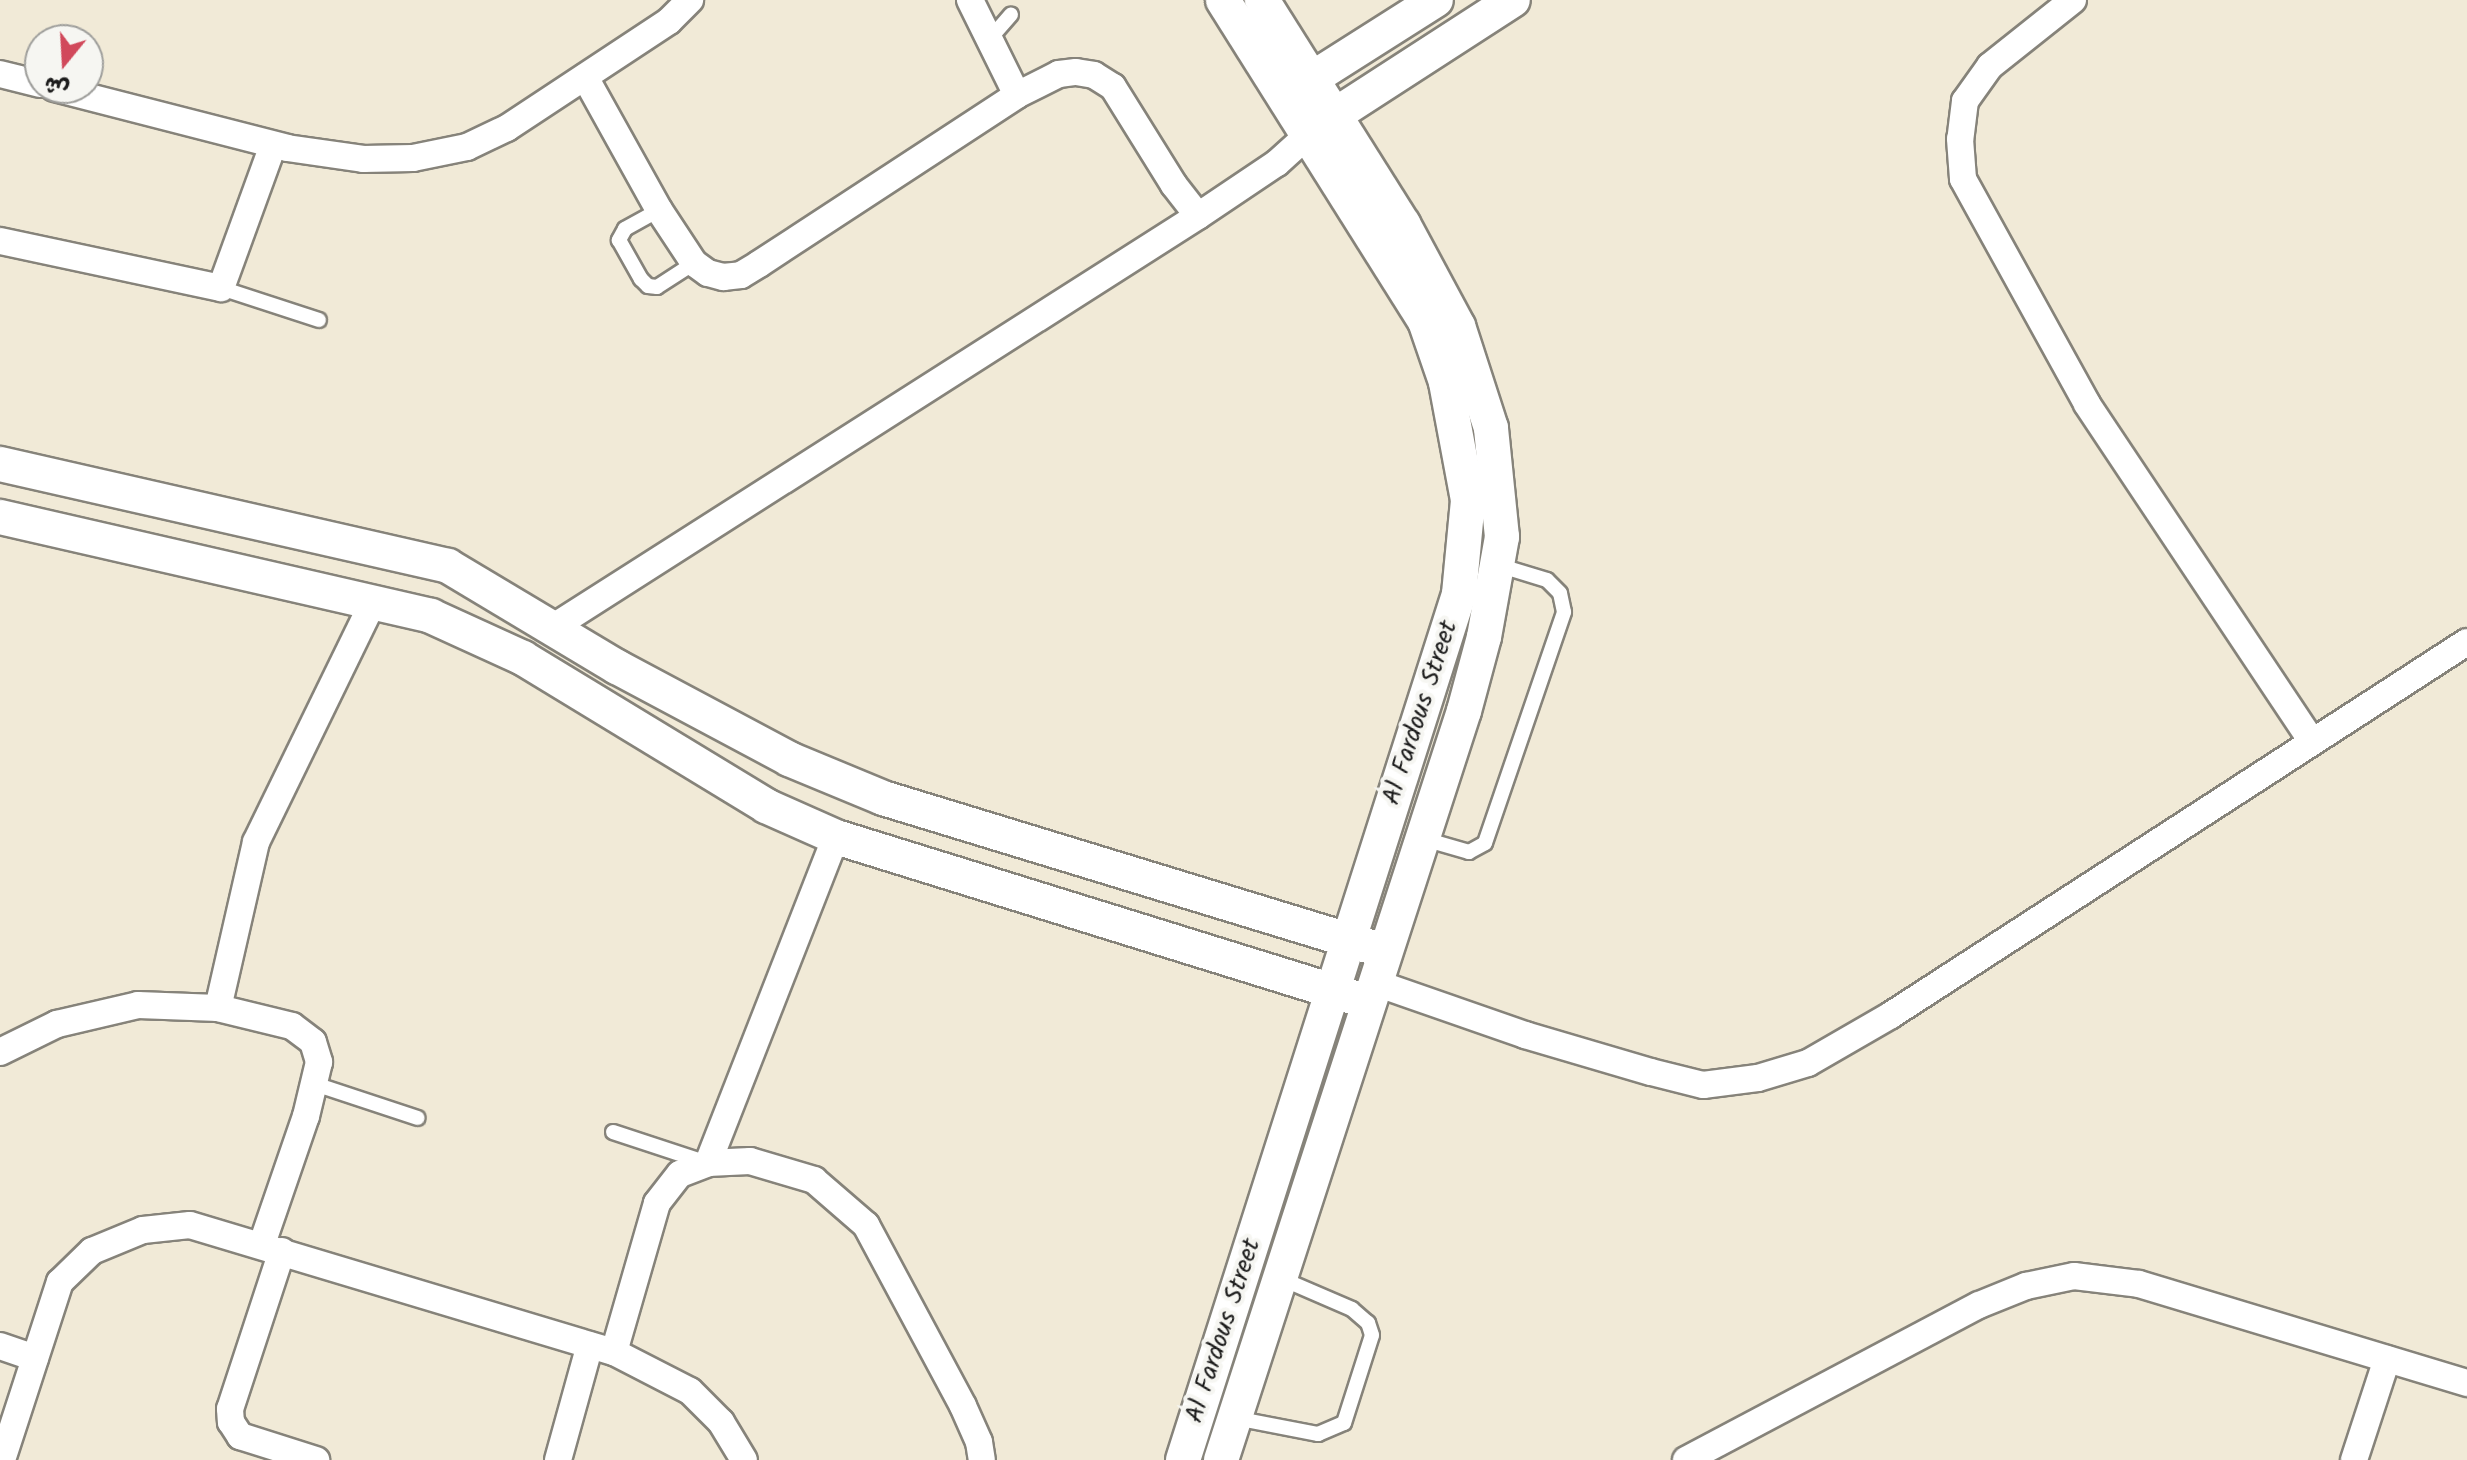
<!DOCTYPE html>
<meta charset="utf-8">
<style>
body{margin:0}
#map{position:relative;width:2467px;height:1460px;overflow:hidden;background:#f1ead7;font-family:Kalam,"Playpen Sans Arabic",sans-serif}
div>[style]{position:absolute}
.roads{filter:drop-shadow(2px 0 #86837a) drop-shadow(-2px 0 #86837a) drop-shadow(0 2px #86837a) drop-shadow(0 -2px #86837a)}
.service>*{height:14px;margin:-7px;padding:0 7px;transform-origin:7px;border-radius:7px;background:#fff}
.minor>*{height:26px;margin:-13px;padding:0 13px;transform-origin:13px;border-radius:13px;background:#fff}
.tertiary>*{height:34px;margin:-17px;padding:0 17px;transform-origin:17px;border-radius:17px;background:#fff}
span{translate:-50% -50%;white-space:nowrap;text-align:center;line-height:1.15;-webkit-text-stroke:8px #f6f6f2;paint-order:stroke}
.street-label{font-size:26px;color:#1c1c1c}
.north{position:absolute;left:24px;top:24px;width:80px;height:80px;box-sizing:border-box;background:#f6f6f2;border:2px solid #9f9f9c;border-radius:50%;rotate:198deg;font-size:22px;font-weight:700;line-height:32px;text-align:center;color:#1c1c1c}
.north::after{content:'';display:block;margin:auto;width:28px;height:36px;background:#d1495b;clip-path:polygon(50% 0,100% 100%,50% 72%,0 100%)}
</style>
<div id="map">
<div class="roads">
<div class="service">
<i style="left:988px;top:41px;width:35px;rotate:-49deg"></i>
<i style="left:659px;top:210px;width:39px;rotate:151deg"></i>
<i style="left:625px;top:229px;width:13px;rotate:119deg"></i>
<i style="left:619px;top:240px;width:45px;rotate:60.6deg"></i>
<i style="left:641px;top:279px;width:10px;rotate:45deg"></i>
<i style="left:648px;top:286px;width:9px;rotate:6deg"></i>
<i style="left:657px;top:287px;width:44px;rotate:-33deg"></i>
<i style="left:221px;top:288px;width:103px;rotate:18.1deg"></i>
<i style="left:1424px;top:839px;width:47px;rotate:16.1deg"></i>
<i style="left:1469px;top:852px;width:18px;rotate:-29deg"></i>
<i style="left:1485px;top:843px;width:244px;rotate:-71.1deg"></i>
<i style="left:1564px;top:612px;width:19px;rotate:-102deg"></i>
<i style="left:1560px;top:593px;width:18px;rotate:-135deg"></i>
<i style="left:1547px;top:580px;width:51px;rotate:-163deg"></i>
<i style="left:315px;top:1084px;width:108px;rotate:18.3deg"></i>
<i style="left:613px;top:1132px;width:96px;rotate:18.2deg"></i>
<i style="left:1235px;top:1418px;width:85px;rotate:10.9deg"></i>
<i style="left:1318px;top:1434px;width:28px;rotate:-23deg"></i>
<i style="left:1344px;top:1423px;width:92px;rotate:-72.3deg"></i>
<i style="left:1372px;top:1335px;width:13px;rotate:-108deg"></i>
<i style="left:1368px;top:1323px;width:21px;rotate:-139deg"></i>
<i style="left:1352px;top:1309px;width:78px;rotate:-156.7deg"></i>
</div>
<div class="minor">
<i style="left:970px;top:0;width:106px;rotate:63.7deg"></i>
<i style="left:2073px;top:0;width:106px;rotate:141.5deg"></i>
<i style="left:1990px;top:66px;width:43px;rotate:125.5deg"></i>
<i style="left:1965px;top:101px;width:38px;rotate:97deg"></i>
<i style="left:1960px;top:139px;width:40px;rotate:85.7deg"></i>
<i style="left:1963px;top:179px;width:257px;rotate:61.1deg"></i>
<i style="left:2087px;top:404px;width:404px;rotate:56.3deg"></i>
<i style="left:0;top:74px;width:41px;rotate:14deg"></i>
<i style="left:585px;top:77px;width:152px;rotate:60.9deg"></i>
<i style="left:659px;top:210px;width:64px;rotate:56.6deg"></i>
<i style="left:694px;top:263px;width:17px;rotate:36deg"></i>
<i style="left:708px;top:273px;width:16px;rotate:15deg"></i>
<i style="left:723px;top:277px;width:18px;rotate:-6deg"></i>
<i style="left:741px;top:275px;width:21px;rotate:-31deg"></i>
<i style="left:759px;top:264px;width:308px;rotate:-33.2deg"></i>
<i style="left:1017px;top:95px;width:47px;rotate:-26.6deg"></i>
<i style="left:1059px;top:74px;width:17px;rotate:-7deg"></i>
<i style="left:1076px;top:72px;width:18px;rotate:9deg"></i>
<i style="left:1094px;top:75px;width:22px;rotate:32deg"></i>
<i style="left:1113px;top:87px;width:115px;rotate:58.1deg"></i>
<i style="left:1174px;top:185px;width:39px;rotate:52deg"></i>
<i style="left:54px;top:88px;width:241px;rotate:14.4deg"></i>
<i style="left:287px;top:148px;width:77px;rotate:8.2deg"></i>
<i style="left:363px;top:159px;width:50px;rotate:-1.1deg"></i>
<i style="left:413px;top:158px;width:55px;rotate:-11.5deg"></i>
<i style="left:467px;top:147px;width:44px;rotate:-25.4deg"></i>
<i style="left:507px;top:128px;width:194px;rotate:-33.4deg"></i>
<i style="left:669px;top:21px;width:30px;rotate:-45deg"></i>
<i style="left:0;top:241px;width:226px;rotate:12deg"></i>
<i style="left:221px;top:288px;width:152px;rotate:-70deg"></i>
<i style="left:552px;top:628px;width:766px;rotate:-32.53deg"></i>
<i style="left:1198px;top:216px;width:95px;rotate:-33.9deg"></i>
<i style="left:1277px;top:163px;width:43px;rotate:-42.2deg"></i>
<i style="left:1376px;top:983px;width:158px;rotate:19.2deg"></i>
<i style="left:1525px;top:1035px;width:131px;rotate:16.4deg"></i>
<i style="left:1651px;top:1072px;width:54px;rotate:14deg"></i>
<i style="left:1703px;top:1085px;width:55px;rotate:-7.3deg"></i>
<i style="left:1758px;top:1078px;width:52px;rotate:-16.7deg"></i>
<i style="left:1808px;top:1063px;width:96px;rotate:-30deg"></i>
<i style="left:1891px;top:1015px;width:686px;rotate:-32.93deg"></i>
<i style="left:218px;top:1008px;width:170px;rotate:-77.1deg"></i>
<i style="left:256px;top:842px;width:267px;rotate:-64deg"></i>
<i style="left:0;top:1052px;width:64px;rotate:-26.2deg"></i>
<i style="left:57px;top:1024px;width:83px;rotate:-13.2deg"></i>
<i style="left:138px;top:1005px;width:80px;rotate:2.1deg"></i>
<i style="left:218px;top:1008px;width:76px;rotate:13.7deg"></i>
<i style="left:292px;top:1026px;width:26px;rotate:37deg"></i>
<i style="left:313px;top:1042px;width:21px;rotate:73deg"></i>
<i style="left:319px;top:1062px;width:56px;rotate:103.5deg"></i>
<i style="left:306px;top:1116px;width:135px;rotate:109deg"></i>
<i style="left:708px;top:1163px;width:350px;rotate:-68.6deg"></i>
<i style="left:282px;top:1251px;width:166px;rotate:108.2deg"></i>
<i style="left:230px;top:1409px;width:13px;rotate:86deg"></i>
<i style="left:231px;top:1422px;width:17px;rotate:57deg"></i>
<i style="left:240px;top:1436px;width:80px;rotate:17.5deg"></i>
<i style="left:0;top:1346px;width:37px;rotate:19deg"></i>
<i style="left:614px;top:1352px;width:155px;rotate:-73.9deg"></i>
<i style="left:657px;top:1203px;width:37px;rotate:-52deg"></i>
<i style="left:680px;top:1174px;width:30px;rotate:-21deg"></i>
<i style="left:708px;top:1163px;width:42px;rotate:-2.7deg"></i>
<i style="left:750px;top:1161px;width:67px;rotate:16.5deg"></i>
<i style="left:814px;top:1180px;width:69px;rotate:40.9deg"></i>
<i style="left:866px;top:1225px;width:205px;rotate:61.8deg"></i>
<i style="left:963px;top:1406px;width:39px;rotate:66deg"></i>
<i style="left:979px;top:1442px;width:18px;rotate:81deg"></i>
<i style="left:2px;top:1460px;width:187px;rotate:-72deg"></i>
<i style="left:60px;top:1282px;width:45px;rotate:-44.1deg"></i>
<i style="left:92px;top:1251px;width:55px;rotate:-22.4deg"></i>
<i style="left:143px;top:1230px;width:47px;rotate:-6.1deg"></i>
<i style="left:190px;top:1225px;width:443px;rotate:16.7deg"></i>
<i style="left:614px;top:1352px;width:85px;rotate:27.2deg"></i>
<i style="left:690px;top:1391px;width:44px;rotate:45deg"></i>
<i style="left:721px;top:1422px;width:44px;rotate:58.8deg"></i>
<i style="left:558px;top:1460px;width:119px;rotate:-74.5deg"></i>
<i style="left:1686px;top:1460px;width:331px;rotate:-27.9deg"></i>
<i style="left:1979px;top:1305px;width:51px;rotate:-22deg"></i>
<i style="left:2026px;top:1286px;width:49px;rotate:-11.8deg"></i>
<i style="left:2074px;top:1276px;width:65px;rotate:7deg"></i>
<i style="left:2139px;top:1284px;width:343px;rotate:16.8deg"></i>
<i style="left:2354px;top:1460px;width:106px;rotate:-71.9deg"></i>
</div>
<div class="tertiary">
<i style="left:1294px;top:90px;width:168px;rotate:-32.4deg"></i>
<i style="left:1318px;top:126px;width:232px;rotate:-32.9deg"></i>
<i style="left:0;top:464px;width:459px;rotate:12.8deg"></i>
<i style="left:448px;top:566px;width:197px;rotate:30.9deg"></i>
<i style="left:617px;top:667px;width:195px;rotate:28.1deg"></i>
<i style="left:789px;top:759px;width:102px;rotate:22.5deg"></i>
<i style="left:883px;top:798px;width:510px;rotate:16.98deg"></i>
<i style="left:0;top:517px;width:442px;rotate:12.9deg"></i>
<i style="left:431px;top:616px;width:101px;rotate:24.5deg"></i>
<i style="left:523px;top:658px;width:285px;rotate:31.3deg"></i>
<i style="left:766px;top:806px;width:77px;rotate:23.9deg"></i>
<i style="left:836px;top:837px;width:543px;rotate:17.23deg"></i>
<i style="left:1183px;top:1460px;width:909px;rotate:-72.32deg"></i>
<i style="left:1459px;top:594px;width:94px;rotate:-84.5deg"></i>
<i style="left:1468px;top:500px;width:120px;rotate:-100.6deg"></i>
<i style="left:1446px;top:382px;width:65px;rotate:-109deg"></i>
<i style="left:1425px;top:321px;width:379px;rotate:-122.2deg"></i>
<i style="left:1221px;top:1460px;width:787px;rotate:-72.03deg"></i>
<i style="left:1464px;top:711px;width:77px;rotate:-74.9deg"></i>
<i style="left:1484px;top:637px;width:102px;rotate:-79.8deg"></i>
<i style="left:1502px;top:537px;width:110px;rotate:-95.8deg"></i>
<i style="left:1491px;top:428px;width:107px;rotate:-107.9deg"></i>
<i style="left:1458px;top:326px;width:116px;rotate:-118.3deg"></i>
<i style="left:1403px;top:224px;width:265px;rotate:-122.2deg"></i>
</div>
</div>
<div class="street-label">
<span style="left:1421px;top:713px;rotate:-72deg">Al Fardous Street</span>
<span style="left:1224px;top:1331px;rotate:-72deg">Al Fardous Street</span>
</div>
<div class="north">ش</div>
</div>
